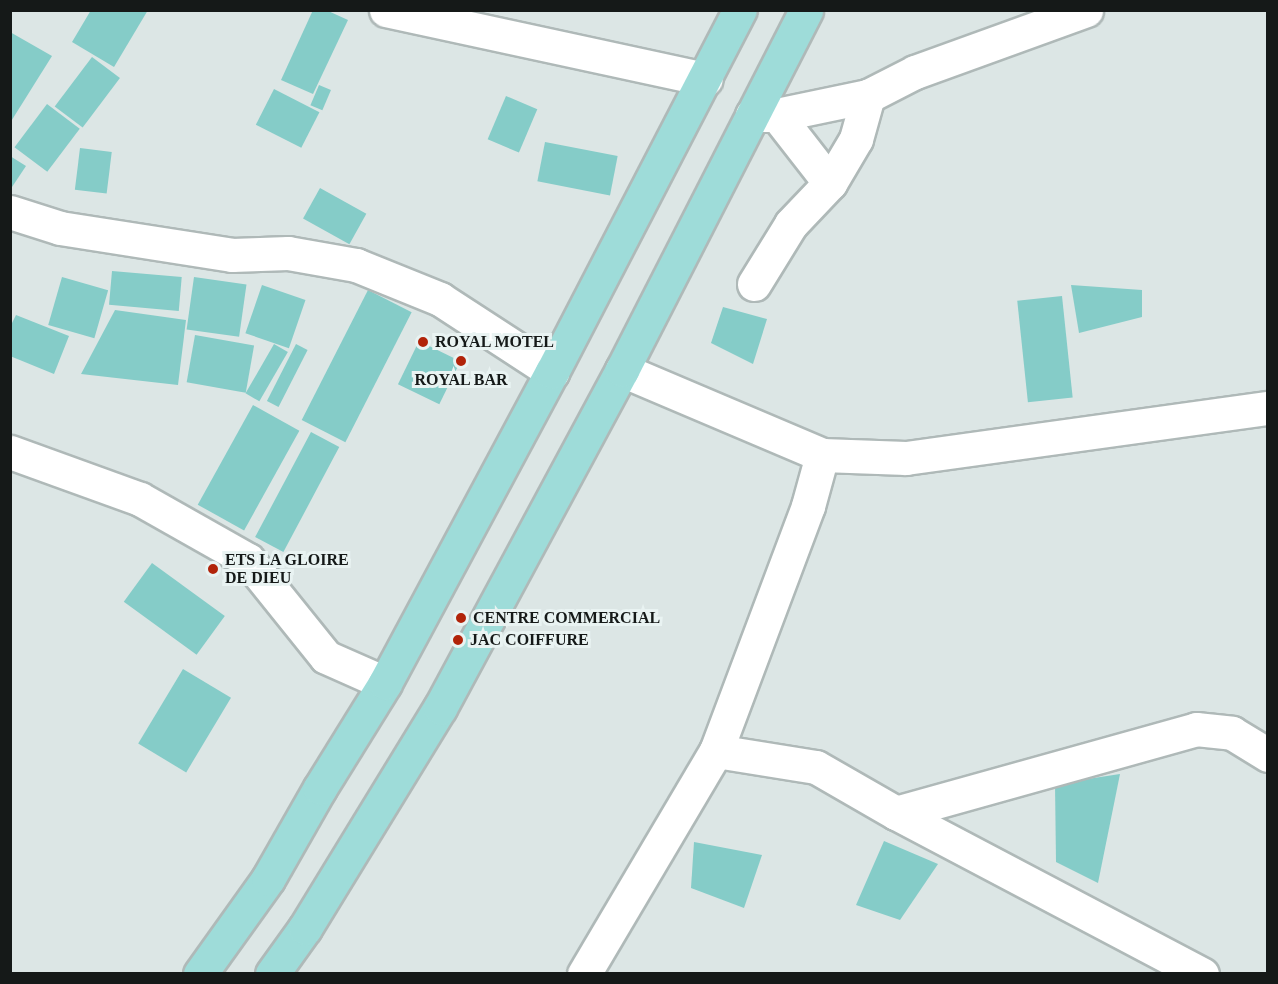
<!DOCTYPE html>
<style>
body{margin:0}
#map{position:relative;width:1278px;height:984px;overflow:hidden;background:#dce6e5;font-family:"Times New Roman",serif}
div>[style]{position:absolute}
.building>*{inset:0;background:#85ccc8;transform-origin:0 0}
.roads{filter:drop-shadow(2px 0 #afb9b8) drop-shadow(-2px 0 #afb9b8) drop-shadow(0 2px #afb9b8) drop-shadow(0 -2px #afb9b8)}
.minor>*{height:33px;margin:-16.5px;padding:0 16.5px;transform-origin:16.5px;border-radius:16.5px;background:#fff}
.primary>*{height:33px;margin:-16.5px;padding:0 16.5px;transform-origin:16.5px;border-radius:16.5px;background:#9edcd9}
.dots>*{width:16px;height:16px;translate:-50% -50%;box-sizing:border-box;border:3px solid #e9f3f2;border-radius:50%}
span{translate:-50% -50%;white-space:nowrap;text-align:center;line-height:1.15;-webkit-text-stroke:6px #e9f3f2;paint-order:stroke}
.poi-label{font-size:16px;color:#151918;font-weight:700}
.left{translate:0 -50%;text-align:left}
.frame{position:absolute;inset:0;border:12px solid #151918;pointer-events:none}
</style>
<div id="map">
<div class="building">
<i style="clip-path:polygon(91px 10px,148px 10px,114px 67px,72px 42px)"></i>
<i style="clip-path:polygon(313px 10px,326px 10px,348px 20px,313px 94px,281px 80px)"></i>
<i style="clip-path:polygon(10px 32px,52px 56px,10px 123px)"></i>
<i style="left:92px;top:57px;width:35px;height:62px;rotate:37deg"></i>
<i style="left:319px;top:85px;width:13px;height:22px;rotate:23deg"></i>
<i style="left:274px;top:89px;width:51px;height:40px;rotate:27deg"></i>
<i style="left:506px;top:96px;width:34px;height:47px;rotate:23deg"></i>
<i style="left:47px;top:104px;width:41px;height:54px;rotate:37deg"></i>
<i style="left:545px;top:142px;width:74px;height:40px;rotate:11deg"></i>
<i style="left:80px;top:148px;width:32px;height:42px;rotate:7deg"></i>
<i style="clip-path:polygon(10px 156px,26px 166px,10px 190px)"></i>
<i style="left:320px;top:188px;width:53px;height:35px;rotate:29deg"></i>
<i style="left:112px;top:271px;width:70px;height:34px;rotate:5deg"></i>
<i style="left:62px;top:277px;width:48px;height:50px;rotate:16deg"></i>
<i style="left:194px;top:277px;width:53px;height:53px;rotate:8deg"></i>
<i style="left:262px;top:285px;width:46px;height:51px;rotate:19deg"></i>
<i style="clip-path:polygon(1071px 285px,1142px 290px,1142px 317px,1079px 333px)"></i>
<i style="left:368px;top:290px;width:49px;height:146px;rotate:27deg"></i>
<i style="left:1062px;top:296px;width:102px;height:45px;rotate:84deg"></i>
<i style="clip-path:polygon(723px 307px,767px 319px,753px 364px,711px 343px)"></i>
<i style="clip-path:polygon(115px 310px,186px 320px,178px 385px,81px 374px)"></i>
<i style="clip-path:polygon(16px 315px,69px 336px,54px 374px,10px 356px,10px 327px)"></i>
<i style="left:195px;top:335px;width:60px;height:48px;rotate:10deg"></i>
<i style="left:419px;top:341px;width:46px;height:48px;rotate:26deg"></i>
<i style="left:274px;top:344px;width:16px;height:57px;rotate:30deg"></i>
<i style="left:296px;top:344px;width:13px;height:64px;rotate:27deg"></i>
<i style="left:253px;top:405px;width:53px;height:114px;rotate:29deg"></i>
<i style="left:311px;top:432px;width:32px;height:119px;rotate:28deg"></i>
<i style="left:152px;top:563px;width:90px;height:48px;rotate:36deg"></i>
<i style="left:183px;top:669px;width:56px;height:87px;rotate:31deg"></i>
<i style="clip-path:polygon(1120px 774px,1098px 883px,1056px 862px,1055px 784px)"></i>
<i style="clip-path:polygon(884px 841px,938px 864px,900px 920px,856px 905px)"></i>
<i style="clip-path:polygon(694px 842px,762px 855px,744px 908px,691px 888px)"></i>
</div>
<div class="roads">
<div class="minor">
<i style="left:386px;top:10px;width:327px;rotate:12.2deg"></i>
<i style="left:752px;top:115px;width:25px"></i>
<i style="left:777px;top:115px;width:93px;rotate:-11.8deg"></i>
<i style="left:868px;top:96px;width:53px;rotate:-27.1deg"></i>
<i style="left:915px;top:72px;width:182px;rotate:-19.9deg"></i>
<i style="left:777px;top:115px;width:86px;rotate:52.1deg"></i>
<i style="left:10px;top:212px;width:52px;rotate:17.7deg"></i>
<i style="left:60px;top:228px;width:174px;rotate:8.9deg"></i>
<i style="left:232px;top:255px;width:56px;rotate:-2deg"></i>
<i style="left:288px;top:253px;width:69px;rotate:10deg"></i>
<i style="left:356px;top:265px;width:91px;rotate:22deg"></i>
<i style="left:440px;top:299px;width:134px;rotate:33.1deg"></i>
<i style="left:754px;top:284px;width:70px;rotate:-58.3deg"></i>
<i style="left:791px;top:224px;width:57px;rotate:-46.4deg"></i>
<i style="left:830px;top:183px;width:51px;rotate:-59.4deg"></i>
<i style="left:856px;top:139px;width:45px;rotate:-74.4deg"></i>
<i style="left:622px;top:370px;width:217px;rotate:23deg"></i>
<i style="left:822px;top:455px;width:84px;rotate:2deg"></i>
<i style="left:906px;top:458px;width:365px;rotate:-7.9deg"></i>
<i style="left:10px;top:452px;width:138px;rotate:19.9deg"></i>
<i style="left:140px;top:499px;width:124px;rotate:29.5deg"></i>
<i style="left:248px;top:560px;width:124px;rotate:51.2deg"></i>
<i style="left:326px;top:657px;width:64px;rotate:23.8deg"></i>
<i style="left:716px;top:751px;width:101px;rotate:9.1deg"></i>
<i style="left:816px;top:767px;width:92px;rotate:29.9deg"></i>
<i style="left:896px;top:813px;width:346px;rotate:27.8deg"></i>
<i style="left:896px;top:813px;width:312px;rotate:-15.6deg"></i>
<i style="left:1196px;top:729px;width:36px;rotate:6deg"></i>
<i style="left:1232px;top:733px;width:42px;rotate:31.4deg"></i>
<i style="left:584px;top:974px;width:259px;rotate:-59.4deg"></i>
<i style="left:716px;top:751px;width:262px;rotate:-69.4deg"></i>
<i style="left:808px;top:506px;width:53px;rotate:-74.6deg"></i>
</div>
<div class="primary">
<i style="left:200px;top:974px;width:117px;rotate:-54.4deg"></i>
<i style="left:268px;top:879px;width:105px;rotate:-60.3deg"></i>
<i style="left:320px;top:788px;width:123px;rotate:-58.2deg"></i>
<i style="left:385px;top:683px;width:353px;rotate:-61.8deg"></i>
<i style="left:552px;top:372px;width:408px;rotate:-62.6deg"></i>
<i style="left:272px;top:974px;width:57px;rotate:-54.3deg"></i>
<i style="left:305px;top:928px;width:258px;rotate:-58.5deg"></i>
<i style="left:440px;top:708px;width:384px;rotate:-61.7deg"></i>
<i style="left:622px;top:370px;width:404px;rotate:-62.9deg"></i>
</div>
</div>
<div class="dots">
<i style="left:423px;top:342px;background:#b12309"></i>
<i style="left:461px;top:361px;background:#b12309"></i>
<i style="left:213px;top:569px;background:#b12309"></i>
<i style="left:461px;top:618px;background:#b12309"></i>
<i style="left:458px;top:640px;background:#b12309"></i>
</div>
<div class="poi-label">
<span class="left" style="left:435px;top:342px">ROYAL MOTEL</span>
<span style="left:461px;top:380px">ROYAL BAR</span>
<span class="left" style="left:225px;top:569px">ETS LA GLOIRE<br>DE DIEU</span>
<span class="left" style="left:473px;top:618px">CENTRE COMMERCIAL</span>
<span class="left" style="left:470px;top:640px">JAC COIFFURE</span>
</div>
<div class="frame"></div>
</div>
